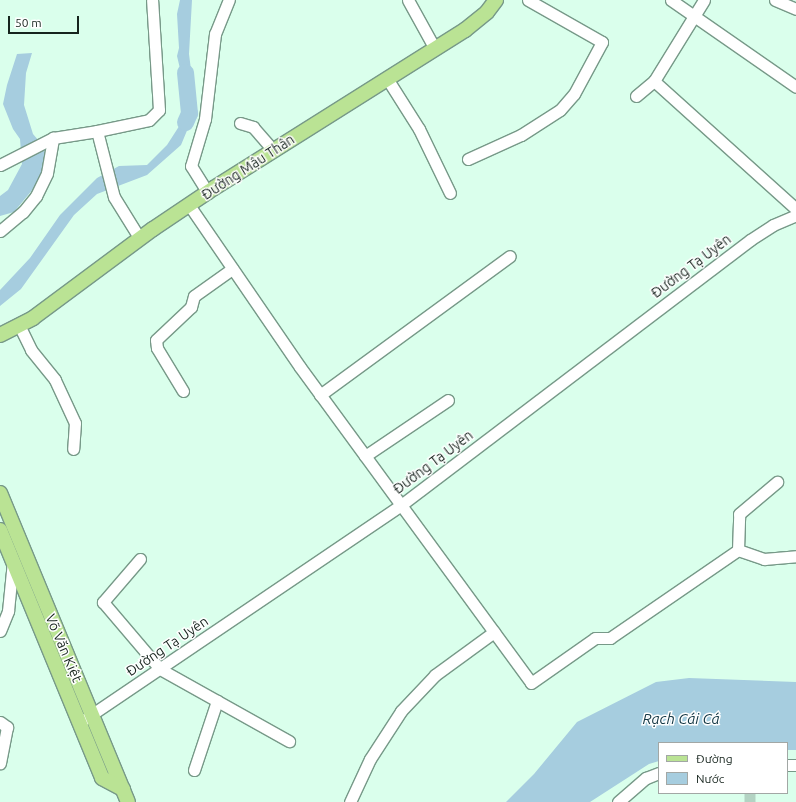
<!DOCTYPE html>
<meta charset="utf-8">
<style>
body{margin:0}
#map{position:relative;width:796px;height:802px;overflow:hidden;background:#daffec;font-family:Ubuntu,sans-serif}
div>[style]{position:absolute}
.water>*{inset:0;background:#a6cddf}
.river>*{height:17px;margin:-8.5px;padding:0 8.5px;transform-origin:8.5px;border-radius:8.5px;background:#a6cddf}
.minor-tunnel>*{height:11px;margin-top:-5.5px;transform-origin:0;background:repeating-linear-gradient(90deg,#b3d3c3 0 11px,transparent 0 16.5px)}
.roads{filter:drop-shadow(1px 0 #798) drop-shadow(-1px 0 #798) drop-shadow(0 1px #798) drop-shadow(0 -1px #798)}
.minor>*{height:11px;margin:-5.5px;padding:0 5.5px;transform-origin:5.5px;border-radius:5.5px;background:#fff}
.major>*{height:14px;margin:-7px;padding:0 7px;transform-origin:7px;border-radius:7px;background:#bae394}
span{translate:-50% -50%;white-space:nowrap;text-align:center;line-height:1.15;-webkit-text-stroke:3px #fff;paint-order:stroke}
.street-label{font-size:14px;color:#16241d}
.water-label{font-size:15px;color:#123643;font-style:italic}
.legend{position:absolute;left:658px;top:742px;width:130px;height:52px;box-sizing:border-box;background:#fff;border:1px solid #a2a7a5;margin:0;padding:5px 7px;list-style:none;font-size:12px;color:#16241d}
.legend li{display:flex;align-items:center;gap:8px;height:20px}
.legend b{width:20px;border:1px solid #a2a7a5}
.scale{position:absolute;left:8px;top:16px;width:71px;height:18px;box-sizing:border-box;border:2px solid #16241d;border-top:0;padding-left:5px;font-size:12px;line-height:14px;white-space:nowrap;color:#16241d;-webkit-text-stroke:3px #fff;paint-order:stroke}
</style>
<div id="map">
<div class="water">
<i style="clip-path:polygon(180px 0,192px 0,189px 54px,196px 109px,181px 145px,147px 175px,97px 194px,74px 215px,21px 289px,0 306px,0 290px,30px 258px,60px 215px,97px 178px,119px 166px,147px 165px,167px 145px,185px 117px,189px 107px,177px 56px,179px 48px,177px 14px)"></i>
<i style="clip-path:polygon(32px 53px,26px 73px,24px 105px,33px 134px,44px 147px,46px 166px,33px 189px,14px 212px,0 216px,0 196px,8px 190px,22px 164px,20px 139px,13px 129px,3px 104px,7px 85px,17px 54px)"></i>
<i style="clip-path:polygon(689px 678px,796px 682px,796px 750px,787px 750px,787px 743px,659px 743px,659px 761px,649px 764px,590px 802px,506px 802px,534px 774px,577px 722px,656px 682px)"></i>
</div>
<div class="river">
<i style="left:185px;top:122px;width:10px;rotate:-66deg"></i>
<i style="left:189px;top:113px;width:41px;rotate:-95.6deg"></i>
</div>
<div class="minor-tunnel">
<i style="left:750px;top:793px;width:9px;rotate:90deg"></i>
</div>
<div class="roads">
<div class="minor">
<i style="left:408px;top:0;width:56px;rotate:61.1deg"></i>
<i style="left:671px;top:0;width:152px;rotate:34.8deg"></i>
<i style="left:704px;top:0;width:95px;rotate:121.7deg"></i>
<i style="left:654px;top:81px;width:191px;rotate:42deg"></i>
<i style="left:775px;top:0;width:23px;rotate:23deg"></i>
<i style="left:388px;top:80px;width:58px;rotate:57.7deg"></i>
<i style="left:419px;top:129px;width:71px;rotate:64.2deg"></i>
<i style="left:636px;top:96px;width:23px;rotate:-40deg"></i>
<i style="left:240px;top:123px;width:14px;rotate:17deg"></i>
<i style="left:253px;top:127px;width:30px;rotate:49deg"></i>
<i style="left:97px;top:131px;width:53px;rotate:-11.9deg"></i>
<i style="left:149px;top:120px;width:14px;rotate:-45deg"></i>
<i style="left:159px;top:110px;width:110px;rotate:-93.6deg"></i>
<i style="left:468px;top:159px;width:58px;rotate:-24.4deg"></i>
<i style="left:521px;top:135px;width:46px;rotate:-32.7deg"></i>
<i style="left:560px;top:110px;width:21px;rotate:-49deg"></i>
<i style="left:574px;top:94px;width:59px;rotate:-61.7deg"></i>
<i style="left:602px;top:42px;width:85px;rotate:-150.4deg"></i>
<i style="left:0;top:165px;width:59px;rotate:-27deg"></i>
<i style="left:53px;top:138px;width:45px;rotate:-9deg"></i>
<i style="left:97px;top:131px;width:68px;rotate:75.6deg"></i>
<i style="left:114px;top:197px;width:49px;rotate:58.2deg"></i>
<i style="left:208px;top:193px;width:32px;rotate:-122deg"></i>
<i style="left:191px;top:166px;width:49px;rotate:-73.4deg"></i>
<i style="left:205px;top:119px;width:86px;rotate:-83.3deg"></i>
<i style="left:215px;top:34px;width:37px;rotate:-68deg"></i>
<i style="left:189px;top:205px;width:196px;rotate:55.6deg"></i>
<i style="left:300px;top:367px;width:391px;rotate:53.8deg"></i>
<i style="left:531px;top:683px;width:78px;rotate:-35.1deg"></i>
<i style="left:595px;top:638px;width:15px"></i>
<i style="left:610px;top:638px;width:155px;rotate:-34.5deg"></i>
<i style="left:738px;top:550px;width:28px;rotate:19deg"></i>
<i style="left:764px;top:559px;width:32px;rotate:-5deg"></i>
<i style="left:0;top:231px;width:30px;rotate:-40deg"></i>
<i style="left:23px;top:212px;width:21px;rotate:-51deg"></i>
<i style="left:36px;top:196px;width:25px;rotate:-64deg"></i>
<i style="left:47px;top:173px;width:36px;rotate:-80deg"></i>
<i style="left:19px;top:325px;width:28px;rotate:64deg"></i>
<i style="left:31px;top:350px;width:38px;rotate:51deg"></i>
<i style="left:55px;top:380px;width:47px;rotate:65.1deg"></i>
<i style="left:75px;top:423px;width:26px;rotate:94deg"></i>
<i style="left:183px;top:391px;width:50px;rotate:-121.2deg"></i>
<i style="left:157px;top:348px;width:8px;rotate:-97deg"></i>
<i style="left:156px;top:340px;width:48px;rotate:-43.3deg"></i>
<i style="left:191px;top:307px;width:11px;rotate:-75deg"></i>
<i style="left:194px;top:296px;width:47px;rotate:-35.4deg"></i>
<i style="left:320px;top:395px;width:235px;rotate:-36.2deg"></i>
<i style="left:365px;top:456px;width:100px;rotate:-34deg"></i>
<i style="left:738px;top:550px;width:36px;rotate:-88deg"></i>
<i style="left:739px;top:514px;width:50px;rotate:-40.1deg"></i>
<i style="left:140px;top:559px;width:57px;rotate:130.7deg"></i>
<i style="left:103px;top:602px;width:88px;rotate:49.6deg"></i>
<i style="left:160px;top:669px;width:148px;rotate:29.2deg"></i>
<i style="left:0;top:631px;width:22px;rotate:-68deg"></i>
<i style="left:8px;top:611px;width:50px;rotate:-84.3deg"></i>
<i style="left:85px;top:719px;width:382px;rotate:-34.1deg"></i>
<i style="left:401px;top:505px;width:438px;rotate:-37.2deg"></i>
<i style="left:750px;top:240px;width:27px;rotate:-33deg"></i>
<i style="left:773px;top:225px;width:25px;rotate:-23deg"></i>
<i style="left:0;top:722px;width:9px;rotate:36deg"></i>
<i style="left:7px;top:727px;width:37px;rotate:101deg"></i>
<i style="left:787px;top:765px;width:9px"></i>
<i style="left:194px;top:770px;width:73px;rotate:-71.6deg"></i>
<i style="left:350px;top:802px;width:47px;rotate:-65.1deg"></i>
<i style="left:370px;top:759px;width:57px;rotate:-57.1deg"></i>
<i style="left:401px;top:711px;width:50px;rotate:-46.6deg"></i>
<i style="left:435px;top:675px;width:73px;rotate:-36.1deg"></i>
<i style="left:618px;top:802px;width:37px;rotate:-41deg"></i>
<i style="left:646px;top:778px;width:14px;rotate:-21deg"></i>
</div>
<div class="major">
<i style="left:0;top:335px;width:37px;rotate:-27deg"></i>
<i style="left:33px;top:318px;width:149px;rotate:-36.6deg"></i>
<i style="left:153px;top:229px;width:73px;rotate:-33.9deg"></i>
<i style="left:214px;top:188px;width:297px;rotate:-32.2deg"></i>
<i style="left:465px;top:30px;width:28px;rotate:-39deg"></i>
<i style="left:487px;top:12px;width:15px;rotate:-53deg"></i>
<i style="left:0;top:493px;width:334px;rotate:67.5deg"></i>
<i style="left:0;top:530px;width:268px;rotate:67.6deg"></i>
<i style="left:102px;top:778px;width:24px;rotate:28deg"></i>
</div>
</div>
<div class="street-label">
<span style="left:248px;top:167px;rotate:-33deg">Đường Mậu Thân</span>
<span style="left:691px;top:266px;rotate:-37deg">Đường Tạ Uyên</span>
<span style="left:433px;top:462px;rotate:-37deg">Đường Tạ Uyên</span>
<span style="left:167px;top:646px;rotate:-34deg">Đường Tạ Uyên</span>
<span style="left:64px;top:648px;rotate:67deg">Võ Văn Kiệt</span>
</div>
<div class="water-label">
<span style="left:681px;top:719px">Rạch Cái Cá</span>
</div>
<ul class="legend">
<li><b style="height:5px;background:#bae394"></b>Đường</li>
<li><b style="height:11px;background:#a6cddf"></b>Nước</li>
</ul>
<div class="scale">50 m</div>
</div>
